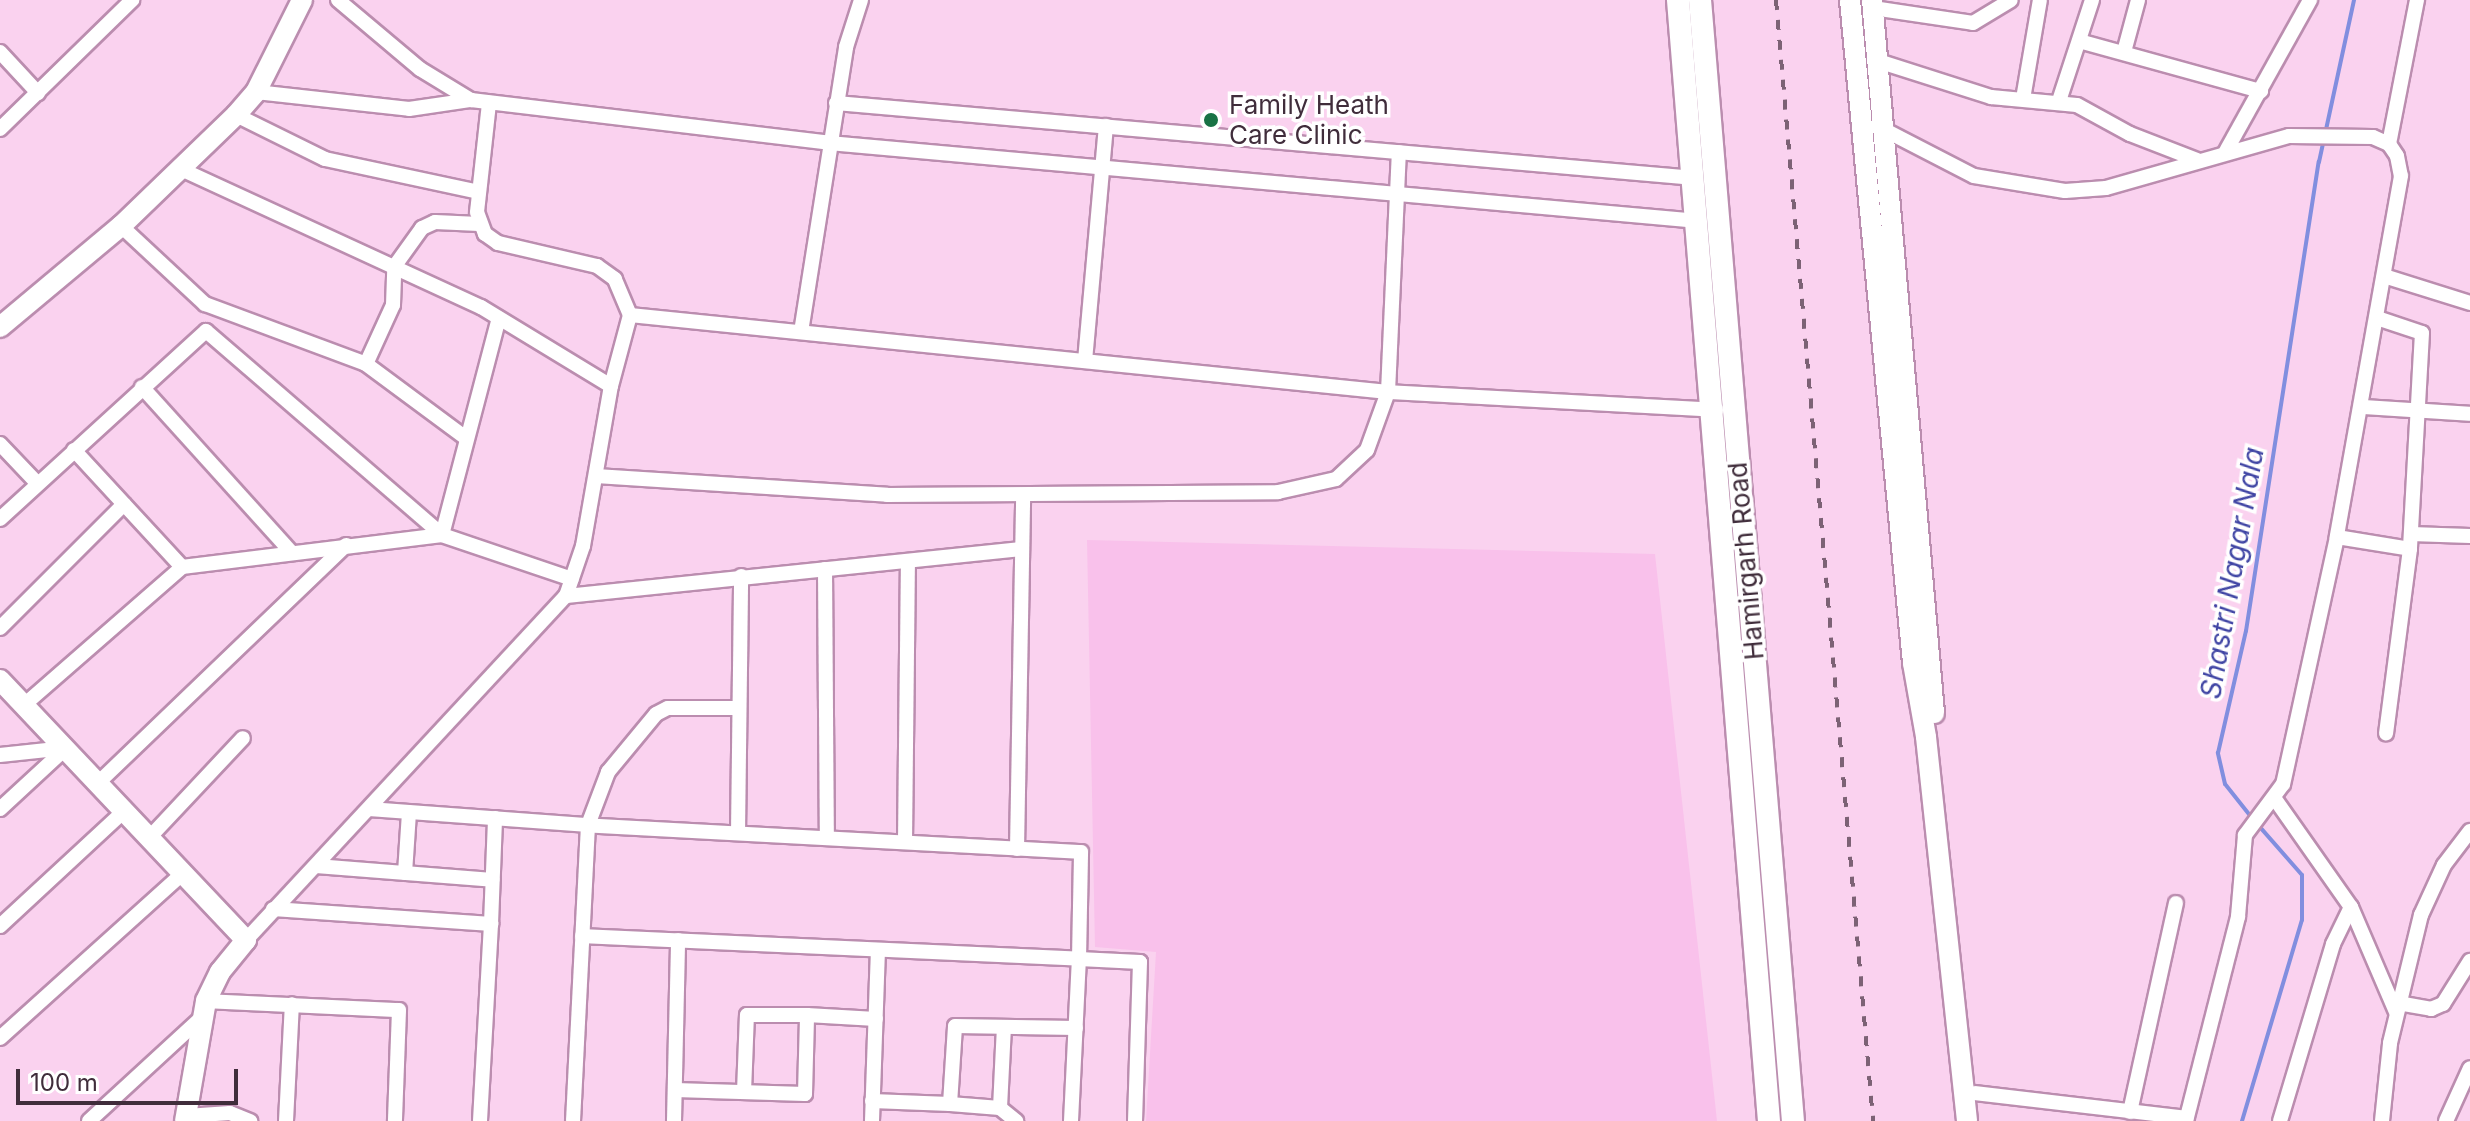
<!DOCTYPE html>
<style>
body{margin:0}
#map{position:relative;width:2470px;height:1121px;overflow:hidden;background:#fad2ef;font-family:Inter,sans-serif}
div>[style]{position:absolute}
.built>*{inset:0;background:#f9c1eb}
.stream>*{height:4px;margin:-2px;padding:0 2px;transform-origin:2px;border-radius:2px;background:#818edf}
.roads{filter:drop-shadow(2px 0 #bb8daf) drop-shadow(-2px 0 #bb8daf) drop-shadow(0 2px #bb8daf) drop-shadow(0 -2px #bb8daf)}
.street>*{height:14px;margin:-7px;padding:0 7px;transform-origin:7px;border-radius:7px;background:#fff}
.secondary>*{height:20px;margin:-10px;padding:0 10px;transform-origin:10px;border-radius:10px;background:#fff}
.primary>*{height:22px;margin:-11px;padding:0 11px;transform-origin:11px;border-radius:11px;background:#fff}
.rail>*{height:4px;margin-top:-2px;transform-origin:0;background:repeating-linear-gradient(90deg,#7c6275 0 10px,transparent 0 20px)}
.dots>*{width:22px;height:22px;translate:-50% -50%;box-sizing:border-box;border:4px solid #fff;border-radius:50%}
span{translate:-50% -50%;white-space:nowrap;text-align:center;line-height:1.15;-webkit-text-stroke:7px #fff;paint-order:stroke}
.poi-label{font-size:26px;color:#402d3b}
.left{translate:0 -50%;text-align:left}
.street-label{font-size:26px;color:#402d3b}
.water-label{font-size:28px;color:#4045a4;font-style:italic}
.scale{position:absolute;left:16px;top:1069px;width:222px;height:36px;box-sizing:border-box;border:4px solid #402d3b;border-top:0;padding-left:10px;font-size:24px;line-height:28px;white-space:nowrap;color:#402d3b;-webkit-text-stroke:6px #fff;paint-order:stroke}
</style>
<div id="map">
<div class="built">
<i style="clip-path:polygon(1087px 540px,1655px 554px,1717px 1121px,1146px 1121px,1156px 952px,1095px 947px)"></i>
</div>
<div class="stream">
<i style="left:2252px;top:818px;width:43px;rotate:-128.5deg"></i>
<i style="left:2225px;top:784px;width:32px;rotate:-103deg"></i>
<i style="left:2218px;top:753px;width:125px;rotate:-77.1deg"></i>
<i style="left:2246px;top:631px;width:475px;rotate:-81.2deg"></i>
<i style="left:2319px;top:162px;width:166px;rotate:-77.8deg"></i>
<i style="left:2242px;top:1121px;width:210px;rotate:-73.4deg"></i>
<i style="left:2302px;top:920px;width:45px;rotate:-90deg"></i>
<i style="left:2302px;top:875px;width:67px;rotate:-131.3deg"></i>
</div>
<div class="roads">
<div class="street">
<i style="left:338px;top:0;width:107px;rotate:40.1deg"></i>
<i style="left:420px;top:69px;width:60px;rotate:31.3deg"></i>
<i style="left:471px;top:100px;width:361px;rotate:6.8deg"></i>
<i style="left:829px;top:143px;width:873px;rotate:5.12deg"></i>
<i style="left:1873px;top:8px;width:101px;rotate:8.5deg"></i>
<i style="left:1973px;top:23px;width:44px;rotate:-31.2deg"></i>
<i style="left:2079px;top:41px;width:189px;rotate:15.4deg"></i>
<i style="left:0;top:52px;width:56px;rotate:47.2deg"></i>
<i style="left:2124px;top:52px;width:54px;rotate:-74.9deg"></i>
<i style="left:1878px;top:61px;width:119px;rotate:17.7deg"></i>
<i style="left:1991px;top:97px;width:86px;rotate:5.3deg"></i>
<i style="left:2077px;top:105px;width:60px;rotate:28.7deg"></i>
<i style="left:2130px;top:134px;width:72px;rotate:21.2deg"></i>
<i style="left:256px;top:92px;width:154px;rotate:6.3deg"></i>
<i style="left:409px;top:109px;width:63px;rotate:-8.3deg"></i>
<i style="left:2023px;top:99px;width:100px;rotate:-80.3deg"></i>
<i style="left:2059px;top:101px;width:106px;rotate:-71.9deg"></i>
<i style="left:836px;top:103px;width:862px;rotate:4.99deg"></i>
<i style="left:236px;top:115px;width:99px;rotate:26.3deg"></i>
<i style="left:325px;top:159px;width:157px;rotate:12.1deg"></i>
<i style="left:1877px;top:126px;width:109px;rotate:27.3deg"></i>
<i style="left:1974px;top:176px;width:92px;rotate:9.4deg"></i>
<i style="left:2065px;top:191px;width:41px;rotate:-4.2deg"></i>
<i style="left:2106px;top:188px;width:190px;rotate:-15.9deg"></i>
<i style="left:2289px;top:136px;width:84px;rotate:0.7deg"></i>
<i style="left:2373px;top:137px;width:17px;rotate:24deg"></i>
<i style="left:2389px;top:144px;width:14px;rotate:56deg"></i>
<i style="left:2397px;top:156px;width:20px;rotate:79deg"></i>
<i style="left:2401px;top:176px;width:367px;rotate:100.1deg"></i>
<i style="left:2337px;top:537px;width:253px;rotate:102.3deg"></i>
<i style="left:2283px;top:784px;width:64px;rotate:126.7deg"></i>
<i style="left:2245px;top:835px;width:82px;rotate:94.9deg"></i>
<i style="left:2238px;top:917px;width:211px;rotate:104.3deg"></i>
<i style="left:0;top:129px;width:185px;rotate:-44.3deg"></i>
<i style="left:2389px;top:144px;width:147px;rotate:-79deg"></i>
<i style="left:2226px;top:151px;width:173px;rotate:-60.9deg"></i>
<i style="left:183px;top:170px;width:328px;rotate:24.7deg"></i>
<i style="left:481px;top:307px;width:152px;rotate:31.3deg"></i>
<i style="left:121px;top:226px;width:115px;rotate:42.9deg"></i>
<i style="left:205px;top:304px;width:172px;rotate:20.4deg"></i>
<i style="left:366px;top:364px;width:124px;rotate:36.5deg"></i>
<i style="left:2384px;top:276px;width:90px;rotate:17.4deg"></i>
<i style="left:630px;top:315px;width:762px;rotate:5.8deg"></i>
<i style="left:1388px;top:392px;width:329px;rotate:3.1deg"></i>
<i style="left:2377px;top:318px;width:47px;rotate:18.4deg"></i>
<i style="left:2422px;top:333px;width:216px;rotate:93.2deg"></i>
<i style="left:2410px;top:549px;width:186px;rotate:97.4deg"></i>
<i style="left:801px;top:332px;width:289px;rotate:-81deg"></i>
<i style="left:846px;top:47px;width:49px;rotate:-72.3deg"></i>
<i style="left:1085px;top:361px;width:236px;rotate:-84.9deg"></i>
<i style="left:366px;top:364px;width:65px;rotate:-65.4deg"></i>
<i style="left:393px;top:305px;width:38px;rotate:-88deg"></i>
<i style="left:394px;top:267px;width:48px;rotate:-54.3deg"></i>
<i style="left:422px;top:228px;width:14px;rotate:-25deg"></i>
<i style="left:435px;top:222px;width:44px;rotate:2.6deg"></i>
<i style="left:142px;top:387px;width:222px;rotate:47.9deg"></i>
<i style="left:2363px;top:407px;width:107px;rotate:3.7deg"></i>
<i style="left:0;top:444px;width:54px;rotate:46.5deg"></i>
<i style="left:74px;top:450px;width:159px;rotate:47.3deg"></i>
<i style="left:596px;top:476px;width:292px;rotate:3.7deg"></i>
<i style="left:887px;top:495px;width:391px;rotate:-0.4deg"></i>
<i style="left:1278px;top:492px;width:59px;rotate:-12.6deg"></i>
<i style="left:1336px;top:479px;width:42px;rotate:-43.1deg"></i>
<i style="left:1367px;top:450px;width:62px;rotate:-70.1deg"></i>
<i style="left:1388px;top:392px;width:240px;rotate:-87.4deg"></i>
<i style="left:0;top:519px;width:279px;rotate:-42.4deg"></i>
<i style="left:206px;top:331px;width:312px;rotate:40.8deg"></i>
<i style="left:442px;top:535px;width:224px;rotate:-75.3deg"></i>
<i style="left:2411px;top:534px;width:59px;rotate:1.9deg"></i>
<i style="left:2337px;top:537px;width:74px;rotate:9.3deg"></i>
<i style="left:825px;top:569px;width:269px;rotate:89.6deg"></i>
<i style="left:566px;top:596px;width:458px;rotate:-5.9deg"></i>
<i style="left:0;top:628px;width:175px;rotate:-45deg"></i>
<i style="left:24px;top:705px;width:210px;rotate:-41.1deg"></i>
<i style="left:182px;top:567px;width:262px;rotate:-7deg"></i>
<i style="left:442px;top:535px;width:137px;rotate:18.7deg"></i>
<i style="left:0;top:755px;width:66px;rotate:-6.1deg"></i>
<i style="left:98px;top:783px;width:344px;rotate:-43.8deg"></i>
<i style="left:2275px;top:799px;width:132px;rotate:54.9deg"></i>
<i style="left:2351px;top:907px;width:114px;rotate:66.8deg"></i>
<i style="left:0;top:809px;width:90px;rotate:-42.7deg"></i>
<i style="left:369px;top:809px;width:220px;rotate:4.2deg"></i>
<i style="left:588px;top:825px;width:296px;rotate:92.9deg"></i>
<i style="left:738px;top:833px;width:257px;rotate:-89.3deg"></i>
<i style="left:149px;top:838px;width:137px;rotate:-46.8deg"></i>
<i style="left:905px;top:842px;width:281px;rotate:-89.4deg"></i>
<i style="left:1017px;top:849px;width:354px;rotate:-89deg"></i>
<i style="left:316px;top:866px;width:177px;rotate:4.5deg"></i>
<i style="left:405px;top:873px;width:61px;rotate:-86.2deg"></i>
<i style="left:273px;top:909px;width:219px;rotate:3.9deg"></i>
<i style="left:491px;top:924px;width:197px;rotate:93.2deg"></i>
<i style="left:491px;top:924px;width:106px;rotate:-87.8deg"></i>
<i style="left:0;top:926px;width:169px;rotate:-42.8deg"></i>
<i style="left:582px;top:936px;width:498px;rotate:2.6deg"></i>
<i style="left:1079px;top:959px;width:107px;rotate:-88.9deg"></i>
<i style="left:1081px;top:852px;width:494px;rotate:-176.9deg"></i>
<i style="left:588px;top:825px;width:57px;rotate:-69.3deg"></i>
<i style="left:608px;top:772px;width:75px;rotate:-50.4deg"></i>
<i style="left:656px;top:714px;width:13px;rotate:-27deg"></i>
<i style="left:668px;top:708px;width:71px"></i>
<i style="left:246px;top:940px;width:470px;rotate:-47.1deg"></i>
<i style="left:566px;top:596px;width:53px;rotate:-71.2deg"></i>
<i style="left:583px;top:546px;width:162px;rotate:-80.1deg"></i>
<i style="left:611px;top:386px;width:73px;rotate:-75deg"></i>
<i style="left:630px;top:315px;width:39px;rotate:-113deg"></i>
<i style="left:615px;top:279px;width:22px;rotate:-144deg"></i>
<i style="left:597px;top:266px;width:102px;rotate:-166.9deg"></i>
<i style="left:498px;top:243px;width:16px;rotate:-145deg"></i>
<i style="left:485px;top:234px;width:23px;rotate:-110deg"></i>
<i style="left:477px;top:212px;width:110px;rotate:-83.7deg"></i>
<i style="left:206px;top:1001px;width:193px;rotate:2.7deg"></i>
<i style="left:399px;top:1010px;width:111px;rotate:92.1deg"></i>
<i style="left:2398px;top:1003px;width:34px;rotate:10deg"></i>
<i style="left:2431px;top:1009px;width:13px;rotate:-23deg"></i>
<i style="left:2443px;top:1004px;width:51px;rotate:-57.9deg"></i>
<i style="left:0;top:1038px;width:245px;rotate:-42deg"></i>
<i style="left:675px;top:1090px;width:130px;rotate:1.8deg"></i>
<i style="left:805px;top:1094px;width:79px;rotate:-88.5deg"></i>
<i style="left:807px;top:1015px;width:69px;rotate:3.3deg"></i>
<i style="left:744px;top:1092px;width:77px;rotate:-87.8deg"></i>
<i style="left:747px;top:1015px;width:60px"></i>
<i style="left:1975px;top:1093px;width:213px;rotate:6.7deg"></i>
<i style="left:872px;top:1101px;width:78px;rotate:2.2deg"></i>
<i style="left:950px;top:1104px;width:78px;rotate:-86.3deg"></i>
<i style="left:955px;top:1026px;width:121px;rotate:0.9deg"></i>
<i style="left:950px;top:1104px;width:50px;rotate:4.6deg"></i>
<i style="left:1000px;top:1108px;width:81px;rotate:-87.2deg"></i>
<i style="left:1000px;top:1108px;width:21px;rotate:39deg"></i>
<i style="left:2130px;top:1112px;width:214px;rotate:-77.6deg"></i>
<i style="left:186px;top:1116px;width:44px;rotate:-3.9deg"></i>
<i style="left:230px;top:1113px;width:22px;rotate:22deg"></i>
<i style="left:89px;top:1121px;width:152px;rotate:-42.6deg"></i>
<i style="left:286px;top:1121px;width:117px;rotate:-87.1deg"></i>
<i style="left:674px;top:1121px;width:181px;rotate:-88.7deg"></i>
<i style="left:872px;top:1121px;width:171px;rotate:-88deg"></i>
<i style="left:1071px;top:1121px;width:162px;rotate:-87.2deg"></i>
<i style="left:1079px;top:959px;width:61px;rotate:2.8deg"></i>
<i style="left:1140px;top:962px;width:159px;rotate:91.8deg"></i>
<i style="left:2280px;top:1121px;width:185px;rotate:-73.3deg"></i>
<i style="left:2333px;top:944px;width:41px;rotate:-64.1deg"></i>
<i style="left:2382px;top:1121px;width:78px;rotate:-84.1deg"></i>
<i style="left:2390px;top:1043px;width:132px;rotate:-76.4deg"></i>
<i style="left:2421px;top:915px;width:55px;rotate:-65.3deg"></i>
<i style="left:2444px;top:865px;width:43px;rotate:-52.6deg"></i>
<i style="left:2446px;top:1121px;width:58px;rotate:-65.6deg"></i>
</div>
<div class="secondary">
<i style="left:1850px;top:0;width:666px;rotate:84.57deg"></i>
<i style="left:1913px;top:663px;width:75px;rotate:80deg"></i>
<i style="left:1926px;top:737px;width:386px;rotate:83.9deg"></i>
<i style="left:1872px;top:0;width:716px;rotate:85.03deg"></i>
<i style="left:0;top:327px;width:158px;rotate:-39.9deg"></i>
<i style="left:121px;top:226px;width:160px;rotate:-44deg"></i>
<i style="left:236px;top:115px;width:30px;rotate:-49deg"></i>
<i style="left:256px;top:92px;width:103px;rotate:-63.4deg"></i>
<i style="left:0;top:680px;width:358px;rotate:46.6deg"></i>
<i style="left:246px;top:940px;width:41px;rotate:129.1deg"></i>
<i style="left:220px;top:972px;width:32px;rotate:116deg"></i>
<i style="left:206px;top:1001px;width:122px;rotate:99.9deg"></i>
</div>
<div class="primary">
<i style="left:1678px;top:0;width:1125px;rotate:85.36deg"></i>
<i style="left:1700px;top:0;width:1125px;rotate:85.26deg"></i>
</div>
</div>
<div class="rail">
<i style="left:1776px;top:0;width:1125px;rotate:85.05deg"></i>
</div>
<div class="dots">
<i style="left:1211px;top:120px;background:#197245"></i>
</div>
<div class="poi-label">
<span class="left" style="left:1229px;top:120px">Family Heath<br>Care Clinic</span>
</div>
<div class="street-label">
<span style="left:1746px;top:561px;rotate:-95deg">Hamirgarh Road</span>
</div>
<div class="water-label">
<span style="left:2232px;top:573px;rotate:-80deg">Shastri Nagar Nala</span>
</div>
<div class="scale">100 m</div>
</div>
